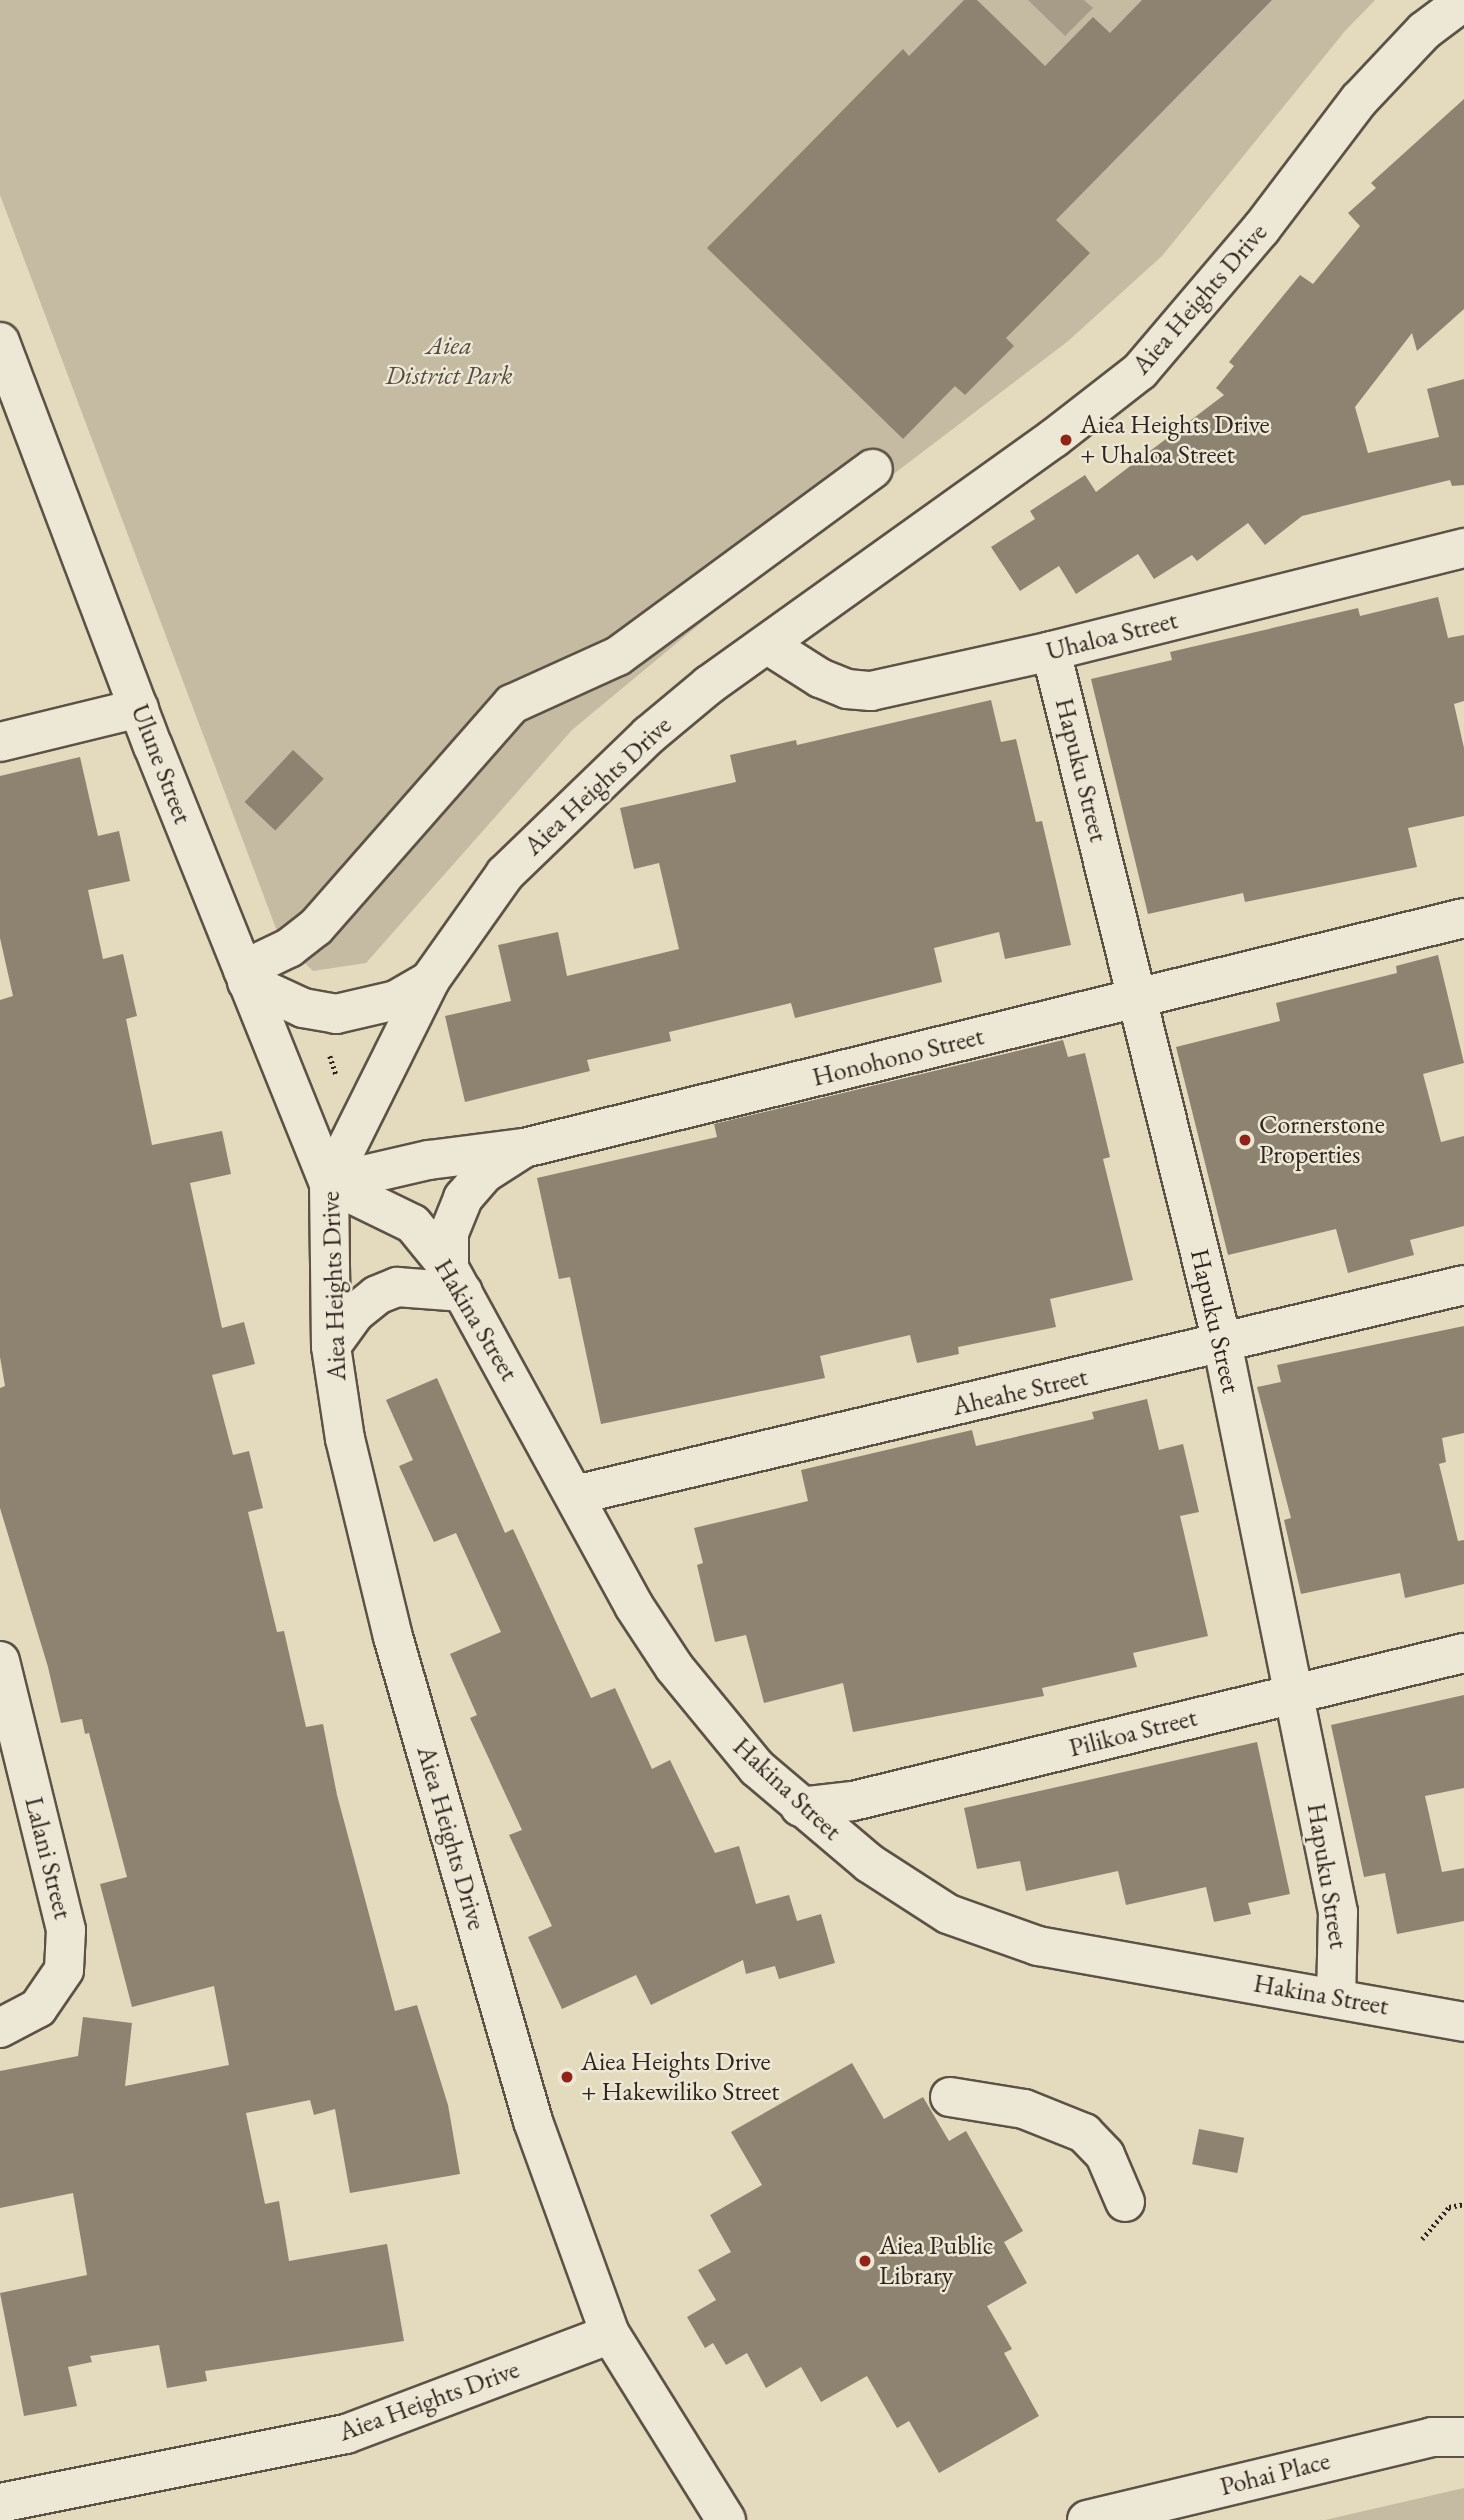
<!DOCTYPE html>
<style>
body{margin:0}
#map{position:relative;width:1464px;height:2520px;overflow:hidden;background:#e4dabe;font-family:"EB Garamond",serif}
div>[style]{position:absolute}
.green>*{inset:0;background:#c5bba3}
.water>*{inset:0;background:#a79c88}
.building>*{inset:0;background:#8e8371;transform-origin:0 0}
.path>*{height:4.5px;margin-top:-2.25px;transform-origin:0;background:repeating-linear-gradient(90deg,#30241e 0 2px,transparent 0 5.5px)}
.roads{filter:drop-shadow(2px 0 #5d5246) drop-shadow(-2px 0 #5d5246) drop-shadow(0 2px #5d5246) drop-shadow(0 -2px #5d5246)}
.minor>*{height:38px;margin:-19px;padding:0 19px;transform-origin:19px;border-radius:19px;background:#ede7d5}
.dots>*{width:19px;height:19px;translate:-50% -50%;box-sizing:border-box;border:4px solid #ede7d5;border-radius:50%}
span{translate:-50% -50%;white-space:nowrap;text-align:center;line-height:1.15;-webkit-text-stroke:5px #ede7d5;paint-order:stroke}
.street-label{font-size:26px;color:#30241e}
.park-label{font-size:26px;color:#554a3f;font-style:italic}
.poi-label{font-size:26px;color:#30241e}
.left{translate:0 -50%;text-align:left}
</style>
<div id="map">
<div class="green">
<i style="clip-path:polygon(0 0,1375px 0,1345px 31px,1162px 256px,1067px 342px,731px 598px,572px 730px,366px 963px,313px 971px,280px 939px,0 195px)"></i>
<i style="clip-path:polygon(1464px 2488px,1464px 2520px,1325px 2520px)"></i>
</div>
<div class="water">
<i style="clip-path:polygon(1028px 0,1084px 0,1093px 8px,1065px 36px)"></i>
</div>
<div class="building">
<i style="clip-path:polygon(964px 0,977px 0,1045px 66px,1093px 17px,1110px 33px,1142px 0,1272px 0,1056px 220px,1090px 253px,1006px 338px,1014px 346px,965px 395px,955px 386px,903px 439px,707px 248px,903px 49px,909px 56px)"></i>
<i style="clip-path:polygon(1464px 99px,1464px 309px,1417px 351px,1412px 333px,1355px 407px,1368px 453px,1439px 437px,1427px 389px,1464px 379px,1464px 485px,1452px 486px,1450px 480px,1302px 516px,1265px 545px,1248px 523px,1197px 561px,1192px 555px,1154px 579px,1138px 554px,1076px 594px,1059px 566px,1020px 591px,991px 547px,1035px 519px,1030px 511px,1085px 475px,1096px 492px,1224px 395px,1216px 388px,1234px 366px,1229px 362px,1300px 275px,1313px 284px,1360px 226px,1348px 213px,1376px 188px,1371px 183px)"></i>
<i style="clip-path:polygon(1438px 597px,1448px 638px,1464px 635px,1464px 701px,1454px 704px,1464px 748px,1464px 816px,1408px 828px,1417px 867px,1245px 902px,1243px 893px,1148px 914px,1091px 679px,1172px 660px,1170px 652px,1358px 608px,1360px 616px)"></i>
<i style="clip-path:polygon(991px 700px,1001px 742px,1016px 739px,1036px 822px,1042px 821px,1071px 945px,1005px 959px,999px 932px,934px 948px,942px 982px,795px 1018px,791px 1003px,669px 1032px,671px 1041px,587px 1060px,590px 1071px,465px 1102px,445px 1016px,511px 1001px,498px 945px,558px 932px,567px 976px,679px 949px,659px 863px,634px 869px,620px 808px,736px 782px,730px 755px,796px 740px,797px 745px)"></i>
<i style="left:293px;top:750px;width:42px;height:71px;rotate:43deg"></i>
<i style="clip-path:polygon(80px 757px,98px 836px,119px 831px,130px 881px,88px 890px,103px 959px,123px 954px,137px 1016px,126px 1019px,152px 1145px,222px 1131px,231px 1174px,190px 1183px,222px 1328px,244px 1322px,255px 1364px,212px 1375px,233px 1455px,249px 1451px,263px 1508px,248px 1512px,277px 1632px,284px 1631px,306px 1727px,323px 1724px,337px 1795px,395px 2011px,417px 2005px,448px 2105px,460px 2174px,350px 2193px,335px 2109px,314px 2115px,310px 2100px,246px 2113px,265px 2204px,279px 2201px,289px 2261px,387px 2244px,404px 2341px,205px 2371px,207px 2381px,167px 2388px,159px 2345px,90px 2356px,92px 2362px,68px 2367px,77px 2406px,24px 2416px,0 2293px,87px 2275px,73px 2193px,0 2208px,0 2071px,78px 2056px,83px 2017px,132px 2023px,125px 2086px,229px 2065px,214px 1986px,132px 2007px,100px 1884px,127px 1877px,89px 1733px,85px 1734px,82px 1719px,61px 1723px,48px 1667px,0 1508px,0 1388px,5px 1386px,0 1357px,0 1000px,13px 996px,0 938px,0 776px)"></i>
<i style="clip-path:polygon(1438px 955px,1464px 1063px,1423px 1074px,1441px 1142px,1464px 1136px,1464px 1226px,1410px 1240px,1414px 1255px,1348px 1273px,1336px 1229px,1228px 1255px,1176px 1047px,1280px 1021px,1276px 1003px,1397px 973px,1396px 966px)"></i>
<i style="clip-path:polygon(1063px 1040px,1068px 1057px,1085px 1053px,1110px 1157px,1103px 1159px,1133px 1280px,1050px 1299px,1056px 1327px,958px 1347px,959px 1354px,917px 1363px,910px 1335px,820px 1356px,825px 1378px,601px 1424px,570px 1277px,559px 1279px,537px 1178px,717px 1137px,714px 1124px)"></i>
<i style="clip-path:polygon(1464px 1326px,1464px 1433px,1442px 1438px,1446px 1462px,1439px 1464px,1458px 1541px,1464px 1540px,1464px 1584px,1405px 1598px,1400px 1573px,1301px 1594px,1284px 1520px,1291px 1518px,1257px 1387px,1281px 1382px,1277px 1365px)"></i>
<i style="clip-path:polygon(437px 1378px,505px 1533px,513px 1529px,591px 1698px,615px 1688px,652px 1769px,670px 1760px,715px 1853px,739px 1846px,756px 1904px,789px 1895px,797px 1921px,821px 1914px,835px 1963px,779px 1979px,775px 1966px,746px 1974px,743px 1960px,651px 2005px,636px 1975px,562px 2009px,528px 1937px,552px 1926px,509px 1835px,522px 1830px,470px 1718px,477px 1715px,450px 1654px,501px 1632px,456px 1533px,434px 1542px,399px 1466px,413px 1460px,386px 1400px)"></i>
<i style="clip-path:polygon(1147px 1399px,1159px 1450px,1183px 1444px,1199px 1512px,1180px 1516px,1208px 1636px,1133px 1653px,1137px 1667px,1042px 1688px,1044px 1696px,853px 1732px,843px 1683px,764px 1703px,746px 1635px,715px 1642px,697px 1565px,703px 1563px,694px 1528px,808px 1501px,801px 1470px,972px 1430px,976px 1446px,1094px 1419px,1092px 1412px)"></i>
<i style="clip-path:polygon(1464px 1695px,1464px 1788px,1425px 1796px,1442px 1872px,1464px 1868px,1464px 1921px,1397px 1934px,1385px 1873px,1364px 1877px,1331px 1725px)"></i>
<i style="clip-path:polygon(1257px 1742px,1290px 1894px,1248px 1903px,1251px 1914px,1214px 1922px,1206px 1887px,1126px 1905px,1118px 1871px,1026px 1891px,1020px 1861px,977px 1869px,964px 1808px)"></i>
<i style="clip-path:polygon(852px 2063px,884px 2119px,923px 2097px,949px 2141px,966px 2131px,1023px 2231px,1004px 2242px,1027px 2283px,987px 2306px,1012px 2349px,1004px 2353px,1039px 2416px,939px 2473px,909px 2421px,897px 2428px,867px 2376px,821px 2402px,801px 2367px,766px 2388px,747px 2353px,726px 2365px,713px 2343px,705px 2348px,687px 2317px,716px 2300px,698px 2270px,731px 2252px,710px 2215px,762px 2185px,731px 2132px)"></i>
<i style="left:1199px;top:2129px;width:46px;height:36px;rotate:11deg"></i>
</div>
<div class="path">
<i style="left:330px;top:1056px;width:19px;rotate:72deg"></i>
<i style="left:1422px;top:2239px;width:42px;rotate:-49.8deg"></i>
<i style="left:1449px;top:2207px;width:15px;rotate:-11deg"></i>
</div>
<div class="roads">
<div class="minor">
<i style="left:0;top:342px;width:432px;rotate:69.3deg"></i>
<i style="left:153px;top:746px;width:471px;rotate:68.1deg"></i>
<i style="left:768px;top:645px;width:62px;rotate:32.4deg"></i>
<i style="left:820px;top:678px;width:29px;rotate:22deg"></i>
<i style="left:847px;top:689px;width:24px;rotate:5deg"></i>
<i style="left:871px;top:691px;width:184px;rotate:-12.5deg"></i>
<i style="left:1051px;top:651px;width:426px;rotate:-14deg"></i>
<i style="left:1051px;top:651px;width:712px;rotate:76.1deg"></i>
<i style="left:1222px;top:1342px;width:582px;rotate:78.5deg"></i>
<i style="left:1338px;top:1912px;width:85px;rotate:91.3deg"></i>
<i style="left:0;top:742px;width:143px;rotate:-13.7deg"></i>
<i style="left:243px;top:970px;width:51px;rotate:-25.6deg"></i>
<i style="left:289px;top:948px;width:34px;rotate:-38deg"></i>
<i style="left:316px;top:927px;width:297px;rotate:-48.7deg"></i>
<i style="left:512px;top:704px;width:116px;rotate:-24.4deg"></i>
<i style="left:618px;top:656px;width:316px;rotate:-36.3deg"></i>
<i style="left:247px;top:982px;width:62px;rotate:24.9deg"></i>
<i style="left:303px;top:1008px;width:34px;rotate:10deg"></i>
<i style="left:336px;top:1014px;width:62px;rotate:-13.1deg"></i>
<i style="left:396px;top:1000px;width:39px;rotate:-30deg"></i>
<i style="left:329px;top:1183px;width:93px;rotate:26deg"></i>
<i style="left:413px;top:1224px;width:57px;rotate:50.7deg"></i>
<i style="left:449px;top:1268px;width:385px;rotate:61.3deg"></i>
<i style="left:634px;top:1606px;width:73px;rotate:56.7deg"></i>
<i style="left:674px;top:1667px;width:131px;rotate:50.6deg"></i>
<i style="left:757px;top:1768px;width:147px;rotate:40.3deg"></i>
<i style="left:869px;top:1863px;width:94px;rotate:32.8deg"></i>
<i style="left:948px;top:1914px;width:96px;rotate:19.6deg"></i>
<i style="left:1038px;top:1946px;width:433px;rotate:10.1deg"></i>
<i style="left:329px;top:1183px;width:103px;rotate:-13deg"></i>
<i style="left:429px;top:1160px;width:96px;rotate:-7.2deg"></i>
<i style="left:524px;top:1148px;width:968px;rotate:-13.75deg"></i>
<i style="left:449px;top:1268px;width:35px;rotate:-90deg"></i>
<i style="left:449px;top:1233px;width:38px;rotate:-68deg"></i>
<i style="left:463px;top:1198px;width:33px;rotate:-49deg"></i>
<i style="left:485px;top:1173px;width:43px;rotate:-32.6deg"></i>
<i style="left:331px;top:1346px;width:41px;rotate:-54deg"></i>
<i style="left:355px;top:1313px;width:28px;rotate:-39deg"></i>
<i style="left:377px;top:1295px;width:22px;rotate:-22deg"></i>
<i style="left:397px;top:1287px;width:66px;rotate:4.3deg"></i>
<i style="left:575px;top:1495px;width:913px;rotate:-13.29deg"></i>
<i style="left:0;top:1661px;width:277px;rotate:76.2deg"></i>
<i style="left:66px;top:1930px;width:40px;rotate:92.9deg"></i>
<i style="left:64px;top:1970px;width:46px;rotate:124.4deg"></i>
<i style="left:38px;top:2008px;width:43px;rotate:152.2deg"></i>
<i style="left:800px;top:1807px;width:53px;rotate:-6.5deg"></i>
<i style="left:853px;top:1801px;width:629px;rotate:-13.62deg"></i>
<i style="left:950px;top:2097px;width:75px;rotate:9.2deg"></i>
<i style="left:1024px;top:2109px;width:65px;rotate:21.8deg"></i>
<i style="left:1084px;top:2133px;width:30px;rotate:46deg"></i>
<i style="left:1105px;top:2155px;width:51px;rotate:66.9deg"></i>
<i style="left:0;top:2503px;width:353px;rotate:-11.3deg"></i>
<i style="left:346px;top:2434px;width:282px;rotate:-20.7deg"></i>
<i style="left:726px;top:2520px;width:219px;rotate:-121.9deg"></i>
<i style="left:610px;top:2334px;width:226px;rotate:-109.9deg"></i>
<i style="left:533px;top:2121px;width:504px;rotate:-106.13deg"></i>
<i style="left:393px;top:1637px;width:204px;rotate:-103.6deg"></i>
<i style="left:345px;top:1439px;width:94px;rotate:-98.6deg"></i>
<i style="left:331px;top:1346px;width:163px;rotate:-90.7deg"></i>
<i style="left:329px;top:1183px;width:227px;rotate:-63.5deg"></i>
<i style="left:430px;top:980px;width:130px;rotate:-54.7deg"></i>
<i style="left:505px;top:874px;width:200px;rotate:-44deg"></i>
<i style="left:649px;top:735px;width:78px;rotate:-39.8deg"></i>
<i style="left:709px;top:685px;width:424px;rotate:-35.6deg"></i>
<i style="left:1054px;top:438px;width:109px;rotate:-37.9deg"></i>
<i style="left:1140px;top:371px;width:187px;rotate:-49.6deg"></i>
<i style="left:1261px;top:229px;width:162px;rotate:-52.8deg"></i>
<i style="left:1359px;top:100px;width:95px;rotate:-46.7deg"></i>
<i style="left:1424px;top:31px;width:50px;rotate:-36.9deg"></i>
<i style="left:1087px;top:2520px;width:355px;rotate:-13.5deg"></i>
<i style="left:1432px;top:2437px;width:32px"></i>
</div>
</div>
<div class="dots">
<i style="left:1066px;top:440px;background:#8f2418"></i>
<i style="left:1245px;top:1140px;background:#8f2418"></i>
<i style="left:567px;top:2077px;background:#8f2418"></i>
<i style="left:865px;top:2261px;background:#8f2418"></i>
</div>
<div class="street-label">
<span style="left:1200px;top:299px;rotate:-49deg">Aiea Heights Drive</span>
<span style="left:1112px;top:636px;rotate:-14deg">Uhaloa Street</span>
<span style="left:161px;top:764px;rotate:69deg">Ulune Street</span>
<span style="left:1081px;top:770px;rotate:76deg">Hapuku Street</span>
<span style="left:598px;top:786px;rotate:-43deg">Aiea Heights Drive</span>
<span style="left:898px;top:1057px;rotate:-14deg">Honohono Street</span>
<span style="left:334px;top:1286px;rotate:-92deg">Aiea Heights Drive</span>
<span style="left:476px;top:1320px;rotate:59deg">Hakina Street</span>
<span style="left:1215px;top:1321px;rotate:77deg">Hapuku Street</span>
<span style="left:1020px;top:1392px;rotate:-13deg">Aheahe Street</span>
<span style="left:1133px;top:1733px;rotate:-14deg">Pilikoa Street</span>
<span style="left:787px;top:1789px;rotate:43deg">Hakina Street</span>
<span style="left:451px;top:1838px;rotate:74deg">Aiea Heights Drive</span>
<span style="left:48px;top:1858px;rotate:76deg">Lalani Street</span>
<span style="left:1327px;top:1876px;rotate:81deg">Hapuku Street</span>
<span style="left:1321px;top:1995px;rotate:10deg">Hakina Street</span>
<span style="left:429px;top:2401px;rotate:-20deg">Aiea Heights Drive</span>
<span style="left:1275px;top:2474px;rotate:-14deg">Pohai Place</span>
</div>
<div class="park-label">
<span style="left:449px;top:361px">Aiea<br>District Park</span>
</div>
<div class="poi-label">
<span class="left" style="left:1080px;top:440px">Aiea Heights Drive<br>+ Uhaloa Street</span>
<span class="left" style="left:1259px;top:1140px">Cornerstone<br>Properties</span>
<span class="left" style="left:581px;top:2077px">Aiea Heights Drive<br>+ Hakewiliko Street</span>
<span class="left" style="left:879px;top:2261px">Aiea Public<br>Library</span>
</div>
</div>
